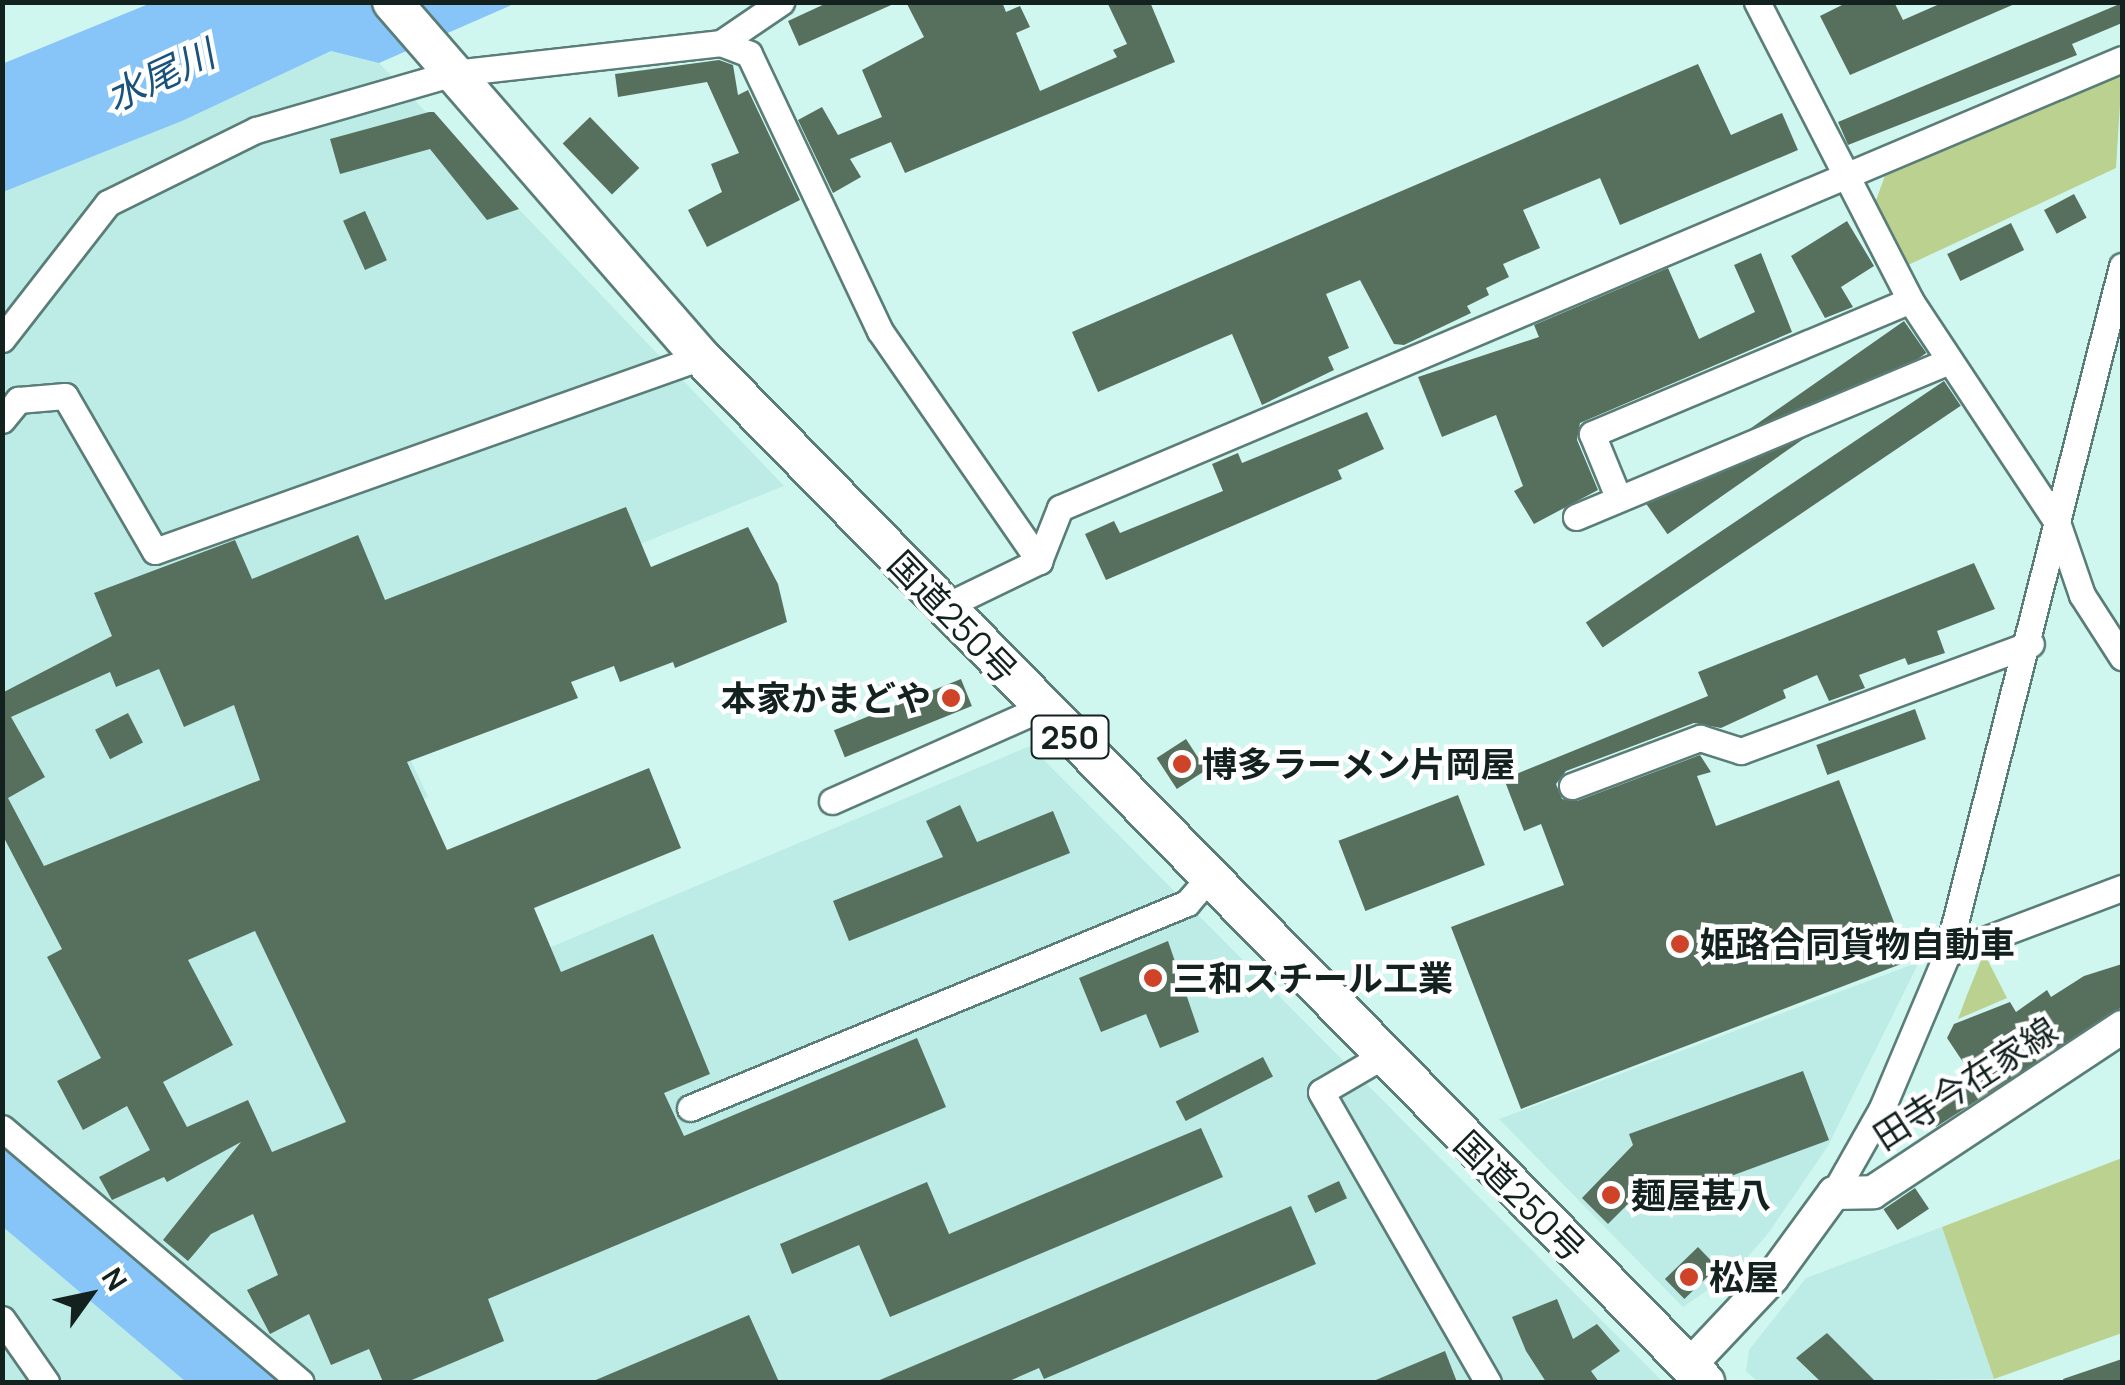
<!DOCTYPE html>
<meta charset="utf-8">
<style>
body{margin:0}
#map{position:relative;width:2125px;height:1385px;overflow:hidden;background:#d0f6f0;font-family:Manrope,"Noto Sans JP",sans-serif}
div>[style]{position:absolute}
.built>*{inset:0;background:#bcece5}
.green>*{inset:0;background:#bad190}
.water>*{inset:0;background:#87c4f8}
.building>*{inset:0;background:#57705e;transform-origin:0 0}
.roads{filter:drop-shadow(2px 0 #5a7d78) drop-shadow(-2px 0 #5a7d78) drop-shadow(0 2px #5a7d78) drop-shadow(0 -2px #5a7d78)}
.minor>*{height:25px;margin:-12.5px;padding:0 12.5px;transform-origin:12.5px;border-radius:12.5px;background:#fff}
.major>*{height:32px;margin:-16px;padding:0 16px;transform-origin:16px;border-radius:16px;background:#fff}
.highway>*{height:38px;margin:-19px;padding:0 19px;transform-origin:19px;border-radius:19px;background:#fff}
.dots>*{width:28px;height:28px;translate:-50% -50%;box-sizing:border-box;border:5px solid #fff;border-radius:50%}
span{translate:-50% -50%;white-space:nowrap;text-align:center;line-height:1.15;-webkit-text-stroke:9px #fff;paint-order:stroke}
.shield-label span{padding:2px 8px;background:#fff;border:2px solid;border-radius:8px;-webkit-text-stroke-width:0}
.shield-label{font-size:32px;color:#13211f;font-weight:700}
.street-label{font-size:35px;color:#13211f}
.poi-label{font-size:35px;color:#13211f;font-weight:700}
.right{translate:-100% -50%;text-align:right}
.left{translate:0 -50%;text-align:left}
.water-label{font-size:38px;color:#19527d;font-style:italic}
.frame{position:absolute;inset:0;border:5px solid #13211f;pointer-events:none}
.north{position:absolute;left:40px;top:1245px;width:100px;height:100px;-webkit-text-stroke:8px #fff;paint-order:stroke;rotate:57deg;font-size:28px;font-weight:700;line-height:40px;text-align:center;color:#13211f}
.north::after{content:'';display:block;margin:auto;width:35px;height:45px;background:#13211f;clip-path:polygon(50% 0,100% 100%,50% 72%,0 100%)}
</style>
<div id="map">
<div class="built">
<i style="clip-path:polygon(331px 51px,379px 63px,784px 486px,362px 656px,428px 797px,269px 863px,348px 1032px,1030px 746px,1663px 1382px,294px 1382px,3px 1138px,3px 192px,182px 121px)"></i>
<i style="clip-path:polygon(1919px 962px,1828px 1146px,1767px 1235px,1734px 1272px,1683px 1307px,1499px 1119px)"></i>
<i style="clip-path:polygon(3px 1227px,186px 1382px,3px 1382px)"></i>
<i style="clip-path:polygon(1942px 1227px,1994px 1379px,1758px 1382px,1746px 1371px,1749px 1350px,1806px 1278px)"></i>
</div>
<div class="green">
<i style="clip-path:polygon(2122px 72px,2116px 168px,1908px 265px,1875px 203px,1887px 170px)"></i>
<i style="clip-path:polygon(1984px 953px,2007px 998px,1958px 1019px,1967px 995px)"></i>
<i style="clip-path:polygon(2122px 1158px,2122px 1333px,1994px 1379px,1942px 1227px)"></i>
</div>
<div class="water">
<i style="clip-path:polygon(151px 3px,516px 3px,379px 63px,331px 51px,182px 121px,3px 192px,2px 64px)"></i>
<i style="clip-path:polygon(2px 1138px,294px 1382px,186px 1382px,3px 1227px)"></i>
</div>
<div class="building">
<i style="clip-path:polygon(829px 2px,898px 2px,799px 46px,788px 21px)"></i>
<i style="clip-path:polygon(906px 2px,1002px 2px,1006px 12px,1020px 6px,1030px 27px,1016px 33px,1040px 91px,1117px 57px,1113px 50px,1127px 44px,1107px 2px,1150px 2px,1175px 62px,905px 173px,891px 142px,850px 159px,861px 177px,833px 193px,798px 120px,822px 107px,838px 135px,882px 117px,862px 70px,924px 37px)"></i>
<i style="clip-path:polygon(1848px 2px,1894px 2px,1903px 20px,1944px 2px,2017px 3px,1850px 75px,1820px 16px)"></i>
<i style="clip-path:polygon(2122px 3px,2122px 23px,2072px 44px,2077px 55px,1848px 145px,1842px 131px,1838px 122px)"></i>
<i style="clip-path:polygon(719px 60px,733px 65px,738px 95px,748px 90px,800px 200px,707px 247px,688px 210px,722px 192px,711px 164px,739px 153px,707px 82px,618px 97px,615px 74px)"></i>
<i style="clip-path:polygon(1698px 64px,1731px 135px,1782px 113px,1798px 150px,1620px 225px,1600px 178px,1523px 210px,1540px 248px,1503px 264px,1509px 277px,1486px 288px,1489px 295px,1467px 306px,1471px 313px,1404px 345px,1394px 344px,1360px 280px,1326px 294px,1349px 348px,1328px 357px,1334px 370px,1262px 405px,1232px 334px,1098px 392px,1072px 332px)"></i>
<i style="clip-path:polygon(429px 112px,434px 112px,519px 209px,487px 220px,430px 149px,340px 174px,330px 139px)"></i>
<i style="left:590px;top:117px;width:71px;height:38px;rotate:46deg"></i>
<i style="left:2074px;top:194px;width:27px;height:34px;rotate:62deg"></i>
<i style="left:365px;top:211px;width:54px;height:24px;rotate:66deg"></i>
<i style="clip-path:polygon(1847px 221px,1874px 266px,1841px 287px,1853px 307px,1825px 318px,1791px 256px)"></i>
<i style="left:2011px;top:223px;width:30px;height:71px;rotate:64deg"></i>
<i style="clip-path:polygon(1761px 253px,1792px 332px,1580px 423px,1577px 440px,1598px 490px,1534px 524px,1514px 491px,1523px 486px,1496px 415px,1442px 437px,1418px 377px,1539px 337px,1534px 325px,1668px 268px,1699px 339px,1755px 312px,1734px 265px)"></i>
<i style="left:1904px;top:321px;width:39px;height:316px;rotate:55deg"></i>
<i style="left:1944px;top:381px;width:30px;height:432px;rotate:56deg"></i>
<i style="clip-path:polygon(1367px 412px,1384px 449px,1338px 470px,1342px 479px,1106px 580px,1085px 534px,1114px 521px,1120px 533px,1223px 491px,1212px 464px,1238px 453px,1242px 463px)"></i>
<i style="clip-path:polygon(evenodd,626px 507px,651px 567px,748px 527px,778px 584px,787px 622px,675px 668px,673px 662px,620px 682px,614px 666px,571px 682px,578px 698px,407px 762px,447px 850px,649px 768px,681px 848px,534px 908px,561px 972px,653px 934px,710px 1074px,664px 1093px,684px 1136px,917px 1038px,946px 1107px,488px 1299px,504px 1341px,407px 1382px,383px 1382px,369px 1349px,331px 1365px,309px 1314px,270px 1334px,247px 1290px,278px 1275px,253px 1214px,211px 1234px,188px 1261px,163px 1240px,241px 1142px,167px 1182px,164px 1177px,112px 1200px,99px 1177px,150px 1150px,127px 1106px,83px 1130px,57px 1081px,101px 1058px,47px 957px,62px 949px,2px 834px,2px 693px,112px 636px,94px 593px,235px 540px,252px 579px,358px 535px,385px 600px,626px 507px,159px 669px,184px 727px,234px 705px,260px 780px,44px 866px,8px 798px,45px 777px,11px 717px,110px 672px,116px 687px,159px 669px,626px 507px,255px 931px,346px 1122px,272px 1152px,248px 1100px,187px 1127px,163px 1082px,233px 1045px,188px 960px,255px 931px)"></i>
<i style="clip-path:polygon(1974px 563px,1995px 609px,1937px 631px,1945px 653px,1908px 665px,1905px 658px,1859px 675px,1865px 688px,1829px 701px,1817px 675px,1783px 690px,1786px 698px,1721px 728px,1694px 723px,1566px 771px,1556px 784px,1562px 799px,1577px 801px,1700px 755px,1711px 772px,1697px 776px,1716px 826px,1839px 780px,1909px 961px,1521px 1109px,1451px 927px,1564px 885px,1541px 824px,1524px 831px,1504px 779px,1708px 696px,1698px 672px)"></i>
<i style="left:961px;top:679px;width:29px;height:137px;rotate:68deg"></i>
<i style="left:1915px;top:709px;width:32px;height:105px;rotate:70deg"></i>
<i style="left:128px;top:713px;width:33px;height:37px;rotate:63deg"></i>
<i style="left:1186px;top:739px;width:37px;height:35px;rotate:57deg"></i>
<i style="left:1458px;top:795px;width:75px;height:128px;rotate:69deg"></i>
<i style="clip-path:polygon(960px 805px,977px 842px,1053px 811px,1070px 853px,849px 941px,833px 901px,943px 857px,926px 821px)"></i>
<i style="clip-path:polygon(1168px 941px,1199px 1032px,1160px 1048px,1146px 1014px,1101px 1032px,1079px 978px)"></i>
<i style="clip-path:polygon(2122px 964px,2122px 1007px,1936px 1127px,1924px 1109px,1973px 1077px,1947px 1038px,1954px 1024px,2010px 1002px,2016px 1012px,2047px 990px,2051px 997px,2084px 976px)"></i>
<i style="left:1263px;top:1057px;width:22px;height:98px;rotate:63deg"></i>
<i style="clip-path:polygon(1803px 1071px,1829px 1140px,1655px 1204px,1648px 1184px,1608px 1224px,1582px 1198px,1633px 1145px,1629px 1134px)"></i>
<i style="clip-path:polygon(1201px 1128px,1223px 1177px,890px 1317px,859px 1245px,792px 1274px,780px 1244px,927px 1182px,949px 1234px)"></i>
<i style="left:1339px;top:1181px;width:19px;height:35px;rotate:65deg"></i>
<i style="left:1915px;top:1188px;width:25px;height:38px;rotate:56deg"></i>
<i style="clip-path:polygon(1291px 1206px,1316px 1264px,1044px 1379px,1039px 1368px,1007px 1382px,875px 1382px)"></i>
<i style="left:1698px;top:1247px;width:28px;height:46px;rotate:46deg"></i>
<i style="clip-path:polygon(1557px 1299px,1573px 1339px,1597px 1324px,1620px 1351px,1591px 1371px,1599px 1382px,1546px 1382px,1526px 1351px,1512px 1317px)"></i>
<i style="clip-path:polygon(749px 1315px,779px 1382px,591px 1382px)"></i>
<i style="clip-path:polygon(1827px 1333px,1876px 1382px,1821px 1382px,1796px 1358px)"></i>
<i style="clip-path:polygon(1445px 1351px,1457px 1382px,1371px 1382px)"></i>
<i style="clip-path:polygon(2122px 1359px,2122px 1382px,2064px 1382px,2063px 1379px)"></i>
</div>
<div class="roads">
<div class="minor">
<i style="left:1757px;top:2px;width:335px;rotate:62.8deg"></i>
<i style="left:1910px;top:300px;width:266px;rotate:56.5deg"></i>
<i style="left:2057px;top:522px;width:77px;rotate:71.1deg"></i>
<i style="left:2082px;top:595px;width:74px;rotate:57.2deg"></i>
<i style="left:721px;top:43px;width:73px;rotate:-34.3deg"></i>
<i style="left:2px;top:339px;width:172px;rotate:-52.1deg"></i>
<i style="left:108px;top:203px;width:165px;rotate:-26.3deg"></i>
<i style="left:256px;top:130px;width:206px;rotate:-16.1deg"></i>
<i style="left:454px;top:73px;width:269px;rotate:-6.4deg"></i>
<i style="left:721px;top:43px;width:30px;rotate:21deg"></i>
<i style="left:749px;top:54px;width:306px;rotate:64.7deg"></i>
<i style="left:880px;top:331px;width:280px;rotate:55.3deg"></i>
<i style="left:2px;top:420px;width:26px;rotate:-51deg"></i>
<i style="left:18px;top:400px;width:47px;rotate:-4.9deg"></i>
<i style="left:65px;top:396px;width:179px;rotate:59.9deg"></i>
<i style="left:155px;top:551px;width:579px;rotate:-19.56deg"></i>
<i style="left:1618px;top:497px;width:68px;rotate:-112.4deg"></i>
<i style="left:1592px;top:434px;width:345px;rotate:-22.8deg"></i>
<i style="left:1576px;top:517px;width:404px;rotate:-22.7deg"></i>
<i style="left:944px;top:607px;width:106px;rotate:-25.8deg"></i>
<i style="left:1039px;top:561px;width:57px;rotate:-68.4deg"></i>
<i style="left:1060px;top:508px;width:1153px;rotate:-22.92deg"></i>
<i style="left:1572px;top:786px;width:137px;rotate:-20.6deg"></i>
<i style="left:1700px;top:738px;width:43px;rotate:17.6deg"></i>
<i style="left:1741px;top:751px;width:309px;rotate:-20.3deg"></i>
<i style="left:832px;top:801px;width:230px;rotate:-23.9deg"></i>
<i style="left:1947px;top:954px;width:187px;rotate:-20.7deg"></i>
<i style="left:1381px;top:1057px;width:69px;rotate:149.7deg"></i>
<i style="left:1321px;top:1092px;width:335px;rotate:60.1deg"></i>
<i style="left:690px;top:1108px;width:538px;rotate:-22.41deg"></i>
<i style="left:1187px;top:903px;width:32px;rotate:-49deg"></i>
<i style="left:2px;top:1128px;width:392px;rotate:40.4deg"></i>
<i style="left:1834px;top:1193px;width:98px;rotate:-60.5deg"></i>
<i style="left:1882px;top:1108px;width:167px;rotate:-67.1deg"></i>
<i style="left:1947px;top:954px;width:710px;rotate:-75.73deg"></i>
<i style="left:2px;top:1319px;width:77px;rotate:55.1deg"></i>
</div>
<div class="major">
<i style="left:1689px;top:1366px;width:121px;rotate:-46.7deg"></i>
<i style="left:1772px;top:1278px;width:105px;rotate:-53.9deg"></i>
<i style="left:1834px;top:1193px;width:39px;rotate:-1deg"></i>
<i style="left:1873px;top:1192px;width:299px;rotate:-33.5deg"></i>
</div>
<div class="highway">
<i style="left:392px;top:2px;width:471px;rotate:49deg"></i>
<i style="left:701px;top:357px;width:1435px;rotate:45.59deg"></i>
</div>
</div>
<div class="dots">
<i style="left:951px;top:698px;background:#cf4429"></i>
<i style="left:1182px;top:764px;background:#cf4429"></i>
<i style="left:1680px;top:944px;background:#cf4429"></i>
<i style="left:1153px;top:978px;background:#cf4429"></i>
<i style="left:1611px;top:1195px;background:#cf4429"></i>
<i style="left:1689px;top:1277px;background:#cf4429"></i>
</div>
<div class="shield-label">
<span style="left:1070px;top:737px">250</span>
</div>
<div class="street-label">
<span style="left:953px;top:617px;rotate:46deg">国道250号</span>
<span style="left:1965px;top:1083px;rotate:-33deg">田寺今在家線</span>
<span style="left:1520px;top:1196px;rotate:45deg">国道250号</span>
</div>
<div class="poi-label">
<span class="right" style="left:931px;top:698px">本家かまどや</span>
<span class="left" style="left:1202px;top:764px">博多ラーメン片岡屋</span>
<span class="left" style="left:1700px;top:944px">姫路合同貨物自動車</span>
<span class="left" style="left:1173px;top:978px">三和スチール工業</span>
<span class="left" style="left:1631px;top:1195px">麺屋甚八</span>
<span class="left" style="left:1709px;top:1277px">松屋</span>
</div>
<div class="water-label">
<span style="left:160px;top:75px;rotate:-25deg">水尾川</span>
</div>
<div class="frame"></div>
<div class="north">N</div>
</div>
